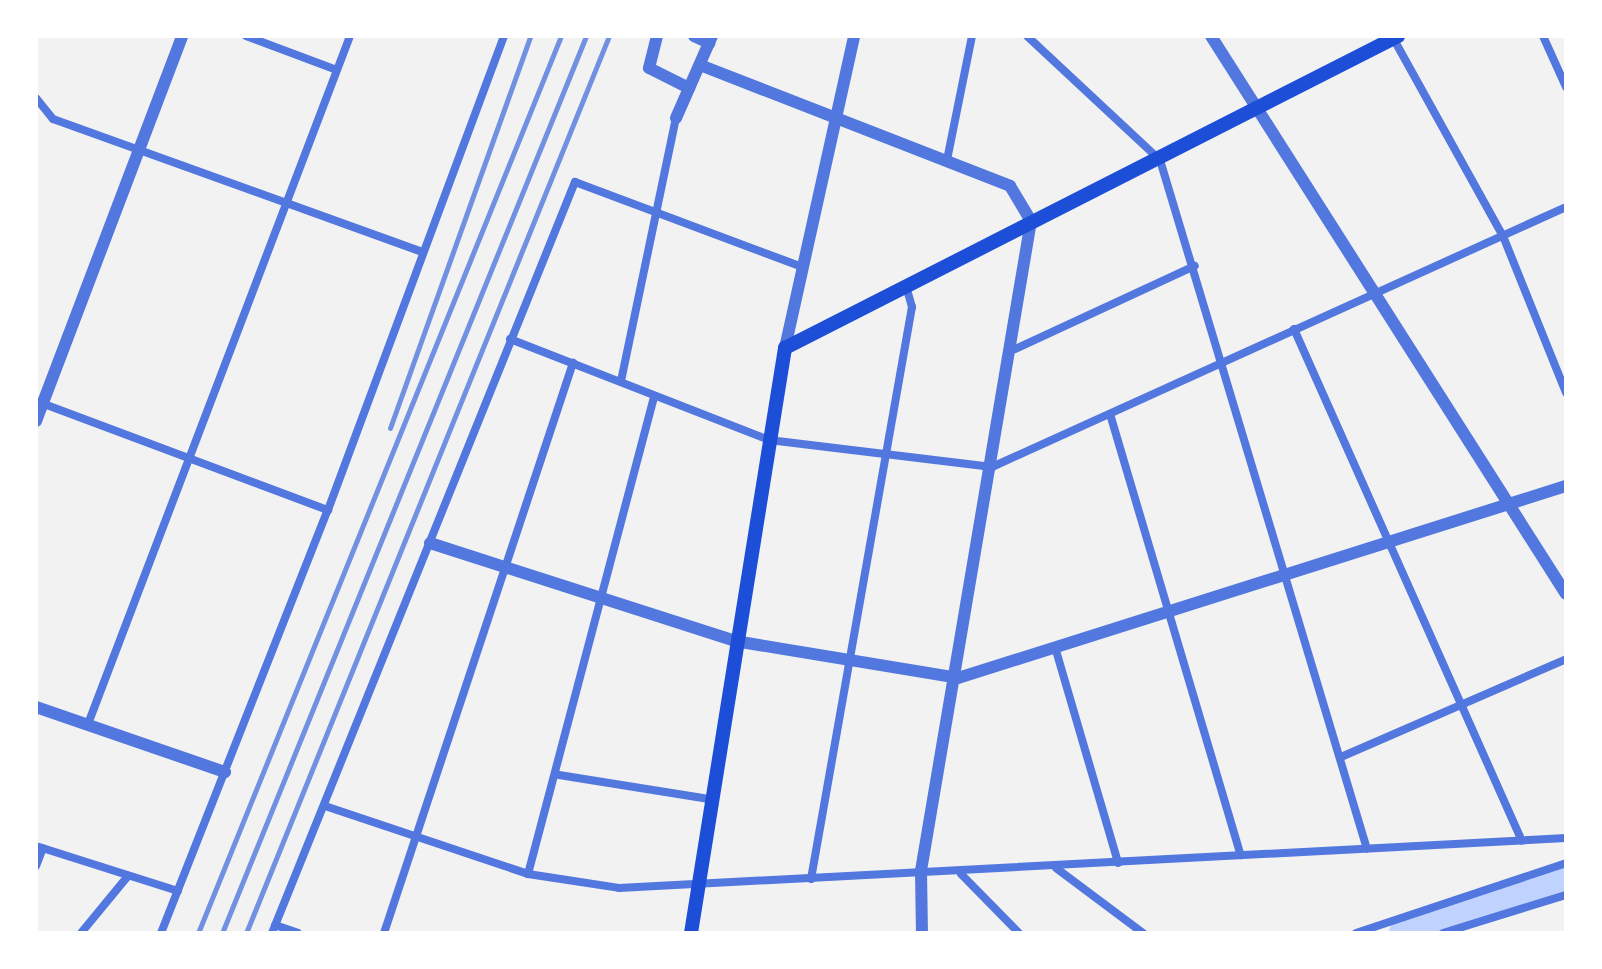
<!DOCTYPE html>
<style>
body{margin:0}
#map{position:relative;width:1602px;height:969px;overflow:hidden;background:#f2f2f2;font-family:"Archivo Narrow",sans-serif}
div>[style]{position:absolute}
.river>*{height:32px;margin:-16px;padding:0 16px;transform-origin:16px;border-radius:16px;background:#bfd3fe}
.minor>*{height:8px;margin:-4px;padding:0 4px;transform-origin:4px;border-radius:4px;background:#5277de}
.tertiary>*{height:12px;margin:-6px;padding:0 6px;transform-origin:6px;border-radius:6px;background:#5277de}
.secondary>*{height:14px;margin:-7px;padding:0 7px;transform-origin:7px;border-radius:7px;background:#1d4ed8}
.rail>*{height:5px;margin:-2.5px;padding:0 2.5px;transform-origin:2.5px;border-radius:2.5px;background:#7290e2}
span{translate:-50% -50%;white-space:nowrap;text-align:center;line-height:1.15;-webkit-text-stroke:7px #fff;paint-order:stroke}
.frame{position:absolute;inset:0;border:38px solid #fff;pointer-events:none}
</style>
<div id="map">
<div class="river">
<i style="left:1405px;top:933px;width:170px;rotate:-18.5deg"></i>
</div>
<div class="minor">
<i style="left:246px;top:36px;width:97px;rotate:20.5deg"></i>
<i style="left:1027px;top:36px;width:182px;rotate:43deg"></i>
<i style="left:1160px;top:160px;width:719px;rotate:73.28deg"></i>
<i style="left:1392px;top:36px;width:229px;rotate:61deg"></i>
<i style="left:1503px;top:236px;width:169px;rotate:68.1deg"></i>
<i style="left:1543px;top:36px;width:56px;rotate:65.7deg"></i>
<i style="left:36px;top:98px;width:27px;rotate:51deg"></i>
<i style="left:53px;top:119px;width:393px;rotate:19.8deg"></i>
<i style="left:947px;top:160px;width:126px;rotate:-78.6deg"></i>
<i style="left:1294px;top:329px;width:560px;rotate:66deg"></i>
<i style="left:510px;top:339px;width:278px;rotate:21.3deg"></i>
<i style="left:769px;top:440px;width:225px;rotate:6.9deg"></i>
<i style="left:992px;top:467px;width:630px;rotate:-24.37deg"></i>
<i style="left:1015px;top:349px;width:198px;rotate:-24.8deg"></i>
<i style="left:621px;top:381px;width:269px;rotate:-78.2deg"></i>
<i style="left:36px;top:401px;width:312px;rotate:20.5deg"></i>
<i style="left:1110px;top:414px;width:460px;rotate:73.5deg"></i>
<i style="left:1055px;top:647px;width:225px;rotate:73.7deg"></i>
<i style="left:88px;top:724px;width:736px;rotate:-69.15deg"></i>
<i style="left:1341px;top:757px;width:245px;rotate:-23.5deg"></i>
<i style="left:559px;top:775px;width:152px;rotate:9.1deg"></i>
<i style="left:325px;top:806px;width:214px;rotate:18.5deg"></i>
<i style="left:528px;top:874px;width:92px;rotate:8.7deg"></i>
<i style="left:619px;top:888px;width:948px;rotate:-3.02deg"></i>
<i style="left:36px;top:846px;width:149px;rotate:17.6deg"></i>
<i style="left:36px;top:866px;width:19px;rotate:-69deg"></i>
<i style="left:1056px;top:868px;width:109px;rotate:36.8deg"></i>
<i style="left:528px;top:874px;width:494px;rotate:-75.2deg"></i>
<i style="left:961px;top:874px;width:83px;rotate:45.5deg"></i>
<i style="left:811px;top:879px;width:581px;rotate:-79.99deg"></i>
<i style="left:912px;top:307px;width:22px;rotate:-106deg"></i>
<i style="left:275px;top:925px;width:24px;rotate:19deg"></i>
<i style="left:81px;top:933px;width:74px;rotate:-50.5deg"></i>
<i style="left:161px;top:933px;width:455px;rotate:-68.5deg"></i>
<i style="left:328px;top:510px;width:506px;rotate:-69.63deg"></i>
<i style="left:272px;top:933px;width:810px;rotate:-68.03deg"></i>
<i style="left:575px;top:182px;width:242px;rotate:20.5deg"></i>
<i style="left:384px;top:933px;width:601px;rotate:-71.66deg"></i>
<i style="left:1356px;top:933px;width:221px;rotate:-18.4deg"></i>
<i style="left:1443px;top:933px;width:129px;rotate:-17.2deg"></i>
</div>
<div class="tertiary">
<i style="left:657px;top:36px;width:33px;rotate:104deg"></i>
<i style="left:649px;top:68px;width:45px;rotate:26.6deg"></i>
<i style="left:694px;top:36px;width:17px;rotate:25deg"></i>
<i style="left:1211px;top:36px;width:661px;rotate:57.54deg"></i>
<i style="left:700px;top:65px;width:333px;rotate:21.3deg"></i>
<i style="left:1010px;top:186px;width:41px;rotate:59deg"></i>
<i style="left:1031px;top:221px;width:659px;rotate:99.61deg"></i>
<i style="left:921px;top:871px;width:62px;rotate:89.1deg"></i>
<i style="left:676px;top:118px;width:90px;rotate:-66.3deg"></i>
<i style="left:785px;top:348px;width:320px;rotate:-77.5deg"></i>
<i style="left:36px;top:421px;width:412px;rotate:-69.2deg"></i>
<i style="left:430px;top:543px;width:320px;rotate:17.8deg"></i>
<i style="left:735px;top:641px;width:226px;rotate:9.4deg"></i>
<i style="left:958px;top:678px;width:638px;rotate:-17.53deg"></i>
<i style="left:36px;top:707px;width:200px;rotate:19deg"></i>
</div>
<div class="secondary">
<i style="left:691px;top:933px;width:593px;rotate:-80.87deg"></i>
<i style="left:785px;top:348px;width:688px;rotate:-26.97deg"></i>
</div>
<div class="rail">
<i style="left:390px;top:428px;width:416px;rotate:-70.3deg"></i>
<i style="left:198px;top:933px;width:968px;rotate:-67.97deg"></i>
<i style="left:222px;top:933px;width:968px;rotate:-67.91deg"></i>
<i style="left:246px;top:933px;width:968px;rotate:-67.97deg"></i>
</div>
<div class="frame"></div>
</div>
